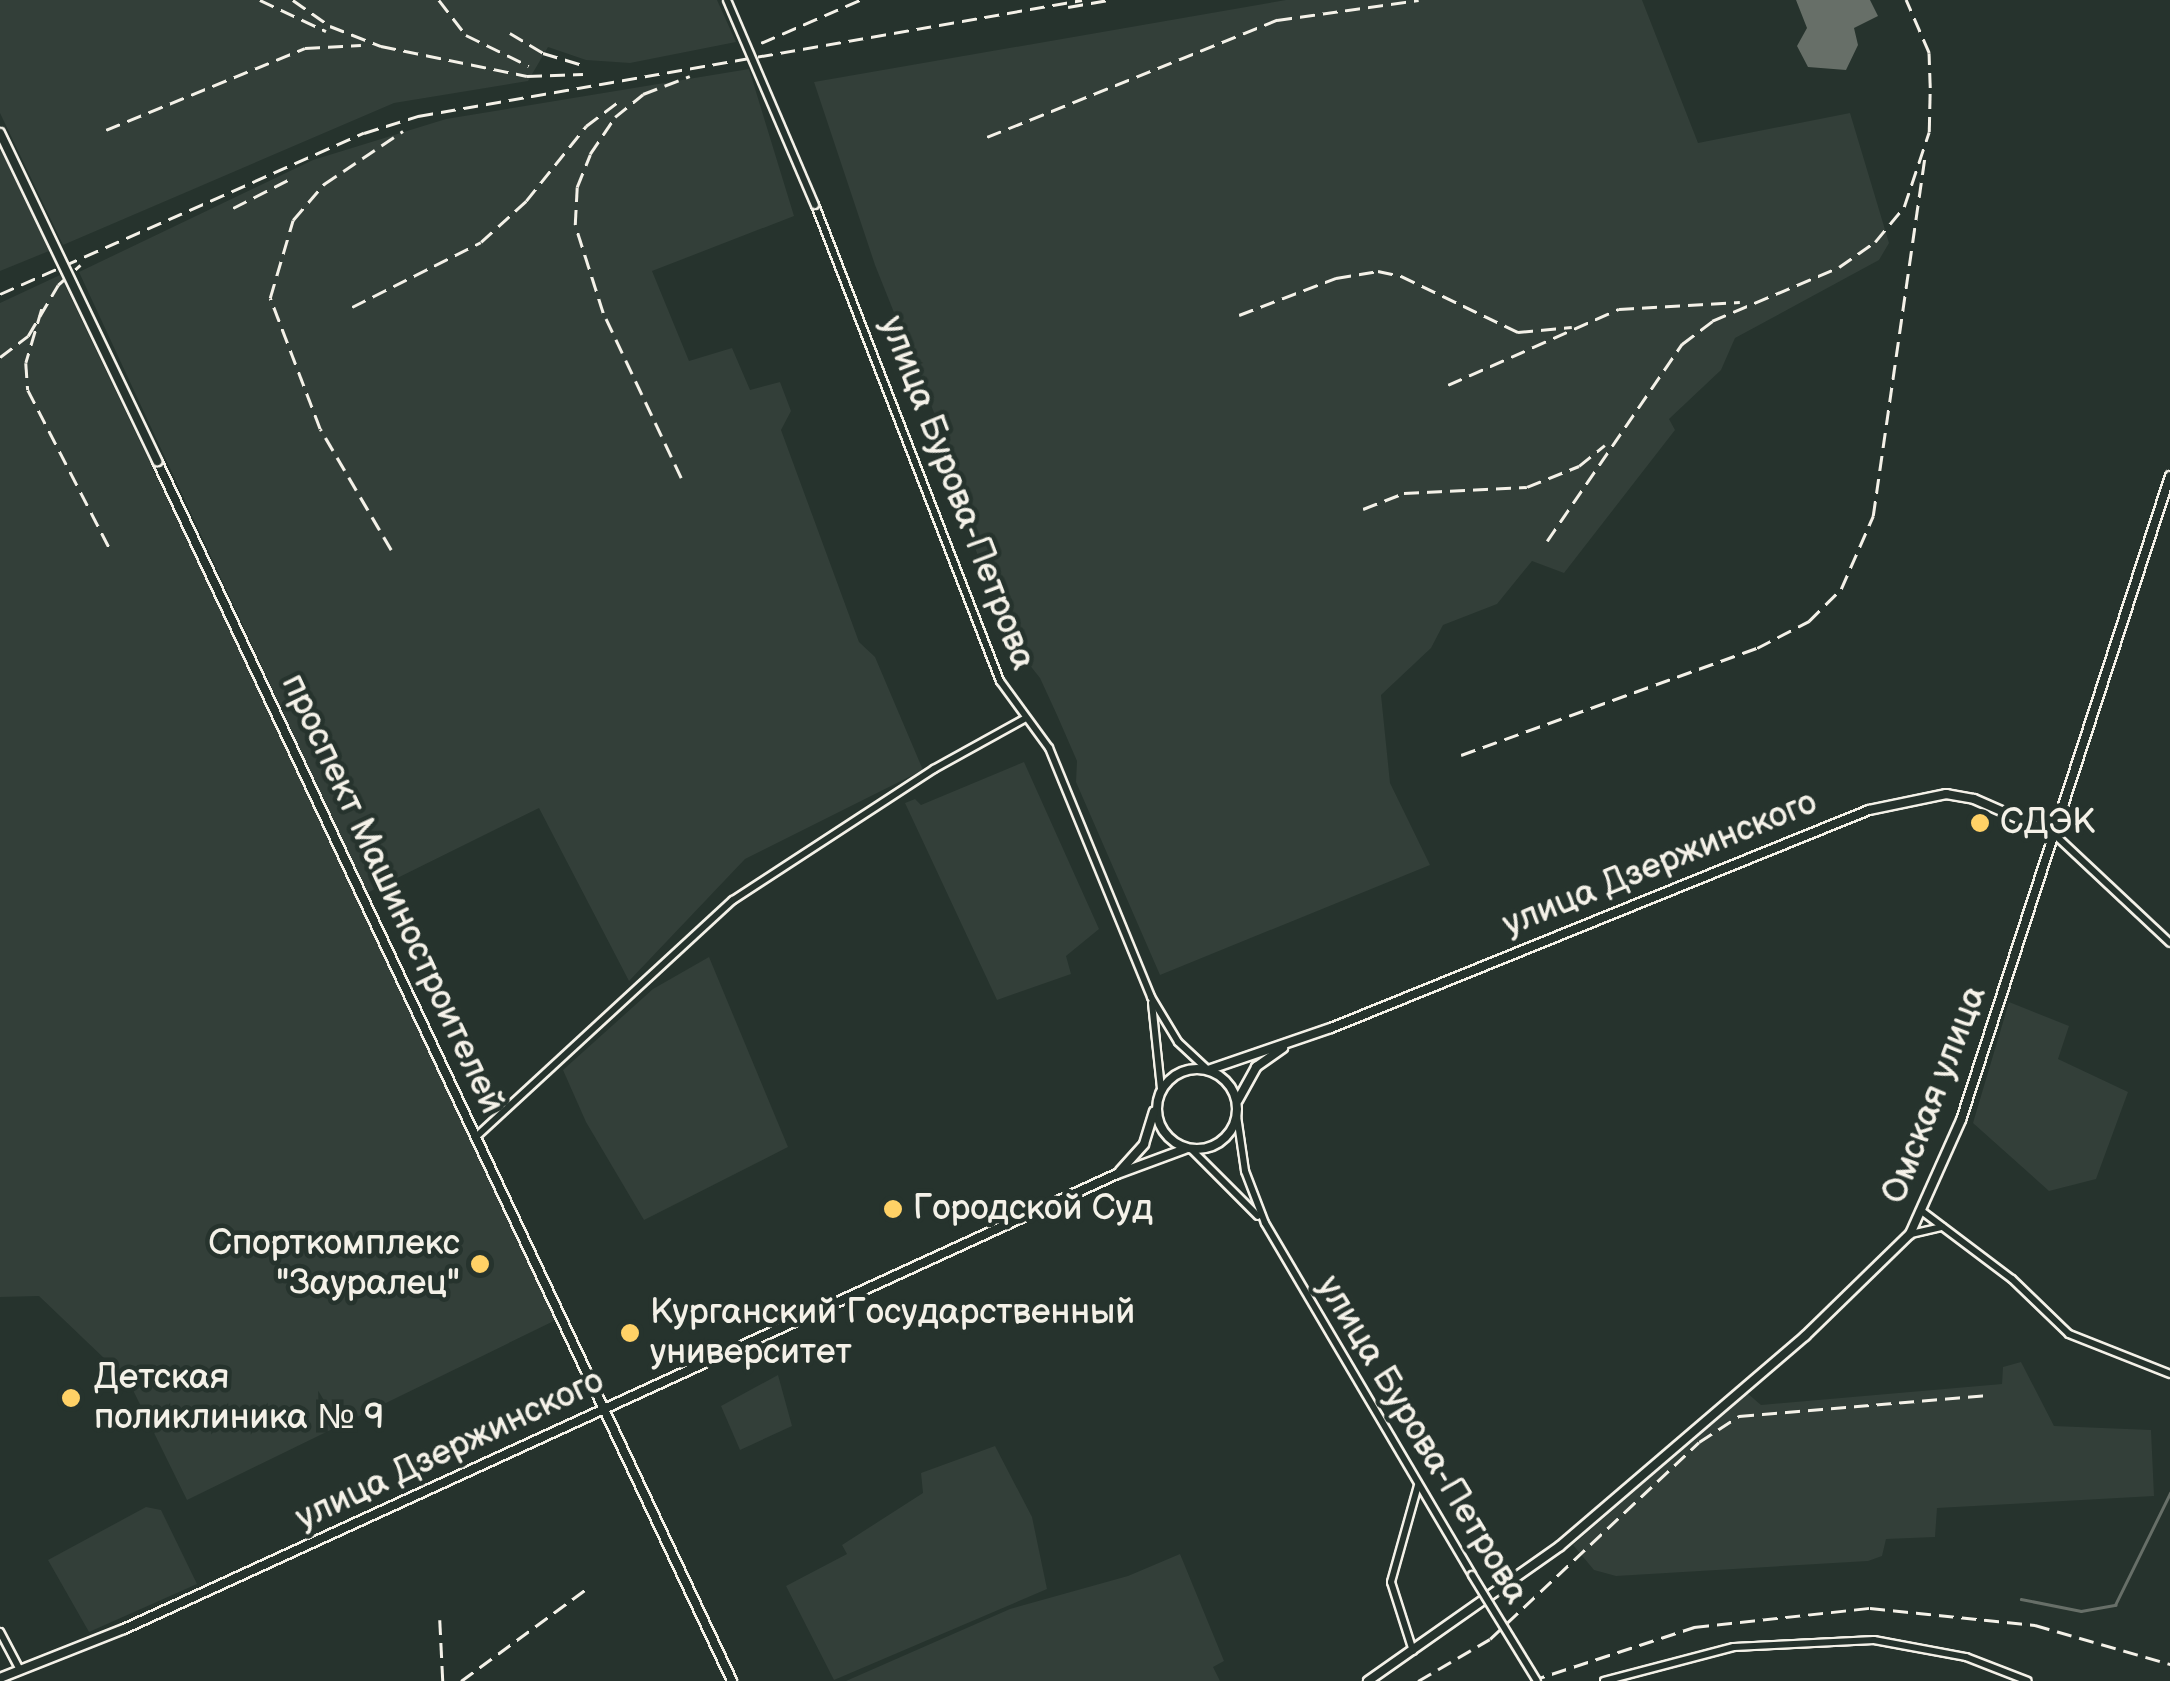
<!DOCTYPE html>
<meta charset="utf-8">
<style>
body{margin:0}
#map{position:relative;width:2170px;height:1681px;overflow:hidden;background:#26332d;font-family:"Balsamiq Sans",sans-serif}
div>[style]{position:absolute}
.built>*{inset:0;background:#333f39}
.water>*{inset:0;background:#676f68}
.stream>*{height:2.5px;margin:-1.25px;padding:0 1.25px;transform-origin:1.25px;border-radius:1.25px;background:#676f68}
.roads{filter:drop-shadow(2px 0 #f4f1e8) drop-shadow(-2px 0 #f4f1e8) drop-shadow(0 2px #f4f1e8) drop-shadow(0 -2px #f4f1e8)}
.tertiary>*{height:6px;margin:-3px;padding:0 3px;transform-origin:3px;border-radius:3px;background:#26332d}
.secondary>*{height:6px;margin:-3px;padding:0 3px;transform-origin:3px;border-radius:3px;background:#26332d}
.primary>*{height:8px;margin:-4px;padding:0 4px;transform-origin:4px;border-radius:4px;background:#26332d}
.primary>.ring{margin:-4px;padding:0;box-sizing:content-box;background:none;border:8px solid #26332d;border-radius:50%}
.rail>*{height:2.5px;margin-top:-1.25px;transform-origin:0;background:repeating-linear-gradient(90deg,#f4f1e8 0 15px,transparent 0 23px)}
.bridges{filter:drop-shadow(2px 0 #f4f1e8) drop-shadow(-2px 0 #f4f1e8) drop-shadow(0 2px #f4f1e8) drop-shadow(0 -2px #f4f1e8)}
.secondary-bridge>*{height:6px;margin:-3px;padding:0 3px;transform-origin:3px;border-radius:3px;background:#26332d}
.primary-bridge>*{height:8px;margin:-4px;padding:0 4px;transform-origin:4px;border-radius:4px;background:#26332d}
.dots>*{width:28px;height:28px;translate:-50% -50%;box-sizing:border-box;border:5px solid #26332d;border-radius:50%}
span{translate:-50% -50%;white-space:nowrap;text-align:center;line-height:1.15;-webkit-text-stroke:9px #26332d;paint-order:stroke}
.street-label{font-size:35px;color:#f4f1e8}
.poi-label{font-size:35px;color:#f4f1e8}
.left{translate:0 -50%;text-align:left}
.right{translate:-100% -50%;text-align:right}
</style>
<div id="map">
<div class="built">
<i style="clip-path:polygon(0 0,717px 0,736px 42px,630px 63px,586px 60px,548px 47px,528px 81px,394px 103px,63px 245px,0 113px)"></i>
<i style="clip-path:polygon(1286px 0,1642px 0,1698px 143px,1850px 113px,1889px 243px,1879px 260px,1735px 338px,1721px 370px,1669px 419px,1675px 430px,1564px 573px,1532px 561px,1497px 604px,1443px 625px,1431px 648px,1381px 695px,1390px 783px,1430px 865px,1160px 975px,1076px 782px,1077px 761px,1057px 715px,1040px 678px,1009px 639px,955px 494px,965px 490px,875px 265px,814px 82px)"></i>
<i style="clip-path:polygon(749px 69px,794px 216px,652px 271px,689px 361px,732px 348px,750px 390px,780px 382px,791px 411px,781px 430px,859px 642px,875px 657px,923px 770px,745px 859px,629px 981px,539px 808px,367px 893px,79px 272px,313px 160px,446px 119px)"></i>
<i style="clip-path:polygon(0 148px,49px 251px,0 271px)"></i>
<i style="clip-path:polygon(60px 275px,560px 1318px,187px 1500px,129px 1382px,39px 1296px,0 1297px,0 303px)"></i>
<i style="clip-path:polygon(1024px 762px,1099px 929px,1066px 956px,1071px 974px,997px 1000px,905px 803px,915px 799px,921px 805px)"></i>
<i style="clip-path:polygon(709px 957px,788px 1147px,644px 1220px,586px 1122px,563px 1070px,653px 989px)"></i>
<i style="clip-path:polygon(2009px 1002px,2069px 1026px,2058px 1059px,2128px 1092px,2096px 1179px,2049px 1191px,1973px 1123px)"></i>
<i style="clip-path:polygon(2021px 1362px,2054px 1426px,2151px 1430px,2154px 1496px,1937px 1508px,1935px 1537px,1886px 1539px,1882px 1556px,1868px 1561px,1616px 1576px,1594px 1570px,1573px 1545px,1747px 1393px,1761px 1405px,2002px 1384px,2003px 1367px)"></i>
<i style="clip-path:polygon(778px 1375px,792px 1426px,740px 1450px,721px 1406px)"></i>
<i style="clip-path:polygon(995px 1446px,1032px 1517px,1047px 1589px,834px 1680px,786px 1586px,847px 1554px,842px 1545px,923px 1493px,921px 1473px)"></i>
<i style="clip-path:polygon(146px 1507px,161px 1510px,197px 1584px,89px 1632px,48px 1560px)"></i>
<i style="clip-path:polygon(1180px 1554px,1224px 1661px,1213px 1667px,1220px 1681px,846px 1681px,1010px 1609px,1128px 1576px)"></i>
</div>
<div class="water">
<i style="clip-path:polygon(1870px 0,1878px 16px,1854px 28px,1858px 45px,1846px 70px,1808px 67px,1797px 46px,1807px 28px,1796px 0)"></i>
</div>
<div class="stream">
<i style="left:2021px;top:1599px;width:61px;rotate:11.3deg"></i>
<i style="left:2081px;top:1611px;width:35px;rotate:-10deg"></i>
<i style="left:2115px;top:1605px;width:125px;rotate:-63.8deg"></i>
</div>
<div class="roads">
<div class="tertiary">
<i style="left:477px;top:1136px;width:348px;rotate:-42.7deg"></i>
<i style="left:733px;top:900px;width:240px;rotate:-33.1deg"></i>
<i style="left:934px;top:769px;width:105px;rotate:-29deg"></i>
<i style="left:1923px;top:1212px;width:111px;rotate:37deg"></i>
<i style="left:2012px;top:1279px;width:79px;rotate:44deg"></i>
<i style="left:2069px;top:1334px;width:109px;rotate:21.6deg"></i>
<i style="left:1911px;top:1234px;width:32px;rotate:-13deg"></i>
</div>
<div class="secondary">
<i style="left:815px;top:205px;width:511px;rotate:68.76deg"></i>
<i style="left:1000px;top:681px;width:83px;rotate:53.8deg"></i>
<i style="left:1049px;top:748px;width:269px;rotate:67.7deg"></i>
<i style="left:1151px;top:997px;width:52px;rotate:59deg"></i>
<i style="left:1178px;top:1042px;width:40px;rotate:43deg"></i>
<i style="left:2054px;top:834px;width:159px;rotate:43.2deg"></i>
<i style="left:1152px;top:1003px;width:86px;rotate:84deg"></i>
<i style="left:1237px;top:1116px;width:56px;rotate:81.7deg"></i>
<i style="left:1245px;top:1171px;width:56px;rotate:69deg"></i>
<i style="left:1265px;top:1223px;width:408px;rotate:59.5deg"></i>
<i style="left:1192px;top:1150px;width:93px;rotate:45deg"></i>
<i style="left:0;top:1632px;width:43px;rotate:62.2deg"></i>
<i style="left:1413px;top:1651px;width:72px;rotate:-107.7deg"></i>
<i style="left:1391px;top:1582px;width:101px;rotate:-74.4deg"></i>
<i style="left:1604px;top:1681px;width:134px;rotate:-14.7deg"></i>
<i style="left:1734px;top:1647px;width:140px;rotate:-2.9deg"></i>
<i style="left:1874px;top:1640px;width:94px;rotate:10.5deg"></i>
<i style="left:1966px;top:1657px;width:66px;rotate:21.2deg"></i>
</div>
<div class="primary">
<i style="left:157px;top:461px;width:1349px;rotate:64.76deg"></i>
<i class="ring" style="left:1157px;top:1069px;width:72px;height:72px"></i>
<i style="left:1208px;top:1070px;width:130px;rotate:-18.9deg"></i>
<i style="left:1331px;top:1028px;width:580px;rotate:-22.06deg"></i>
<i style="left:1869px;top:810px;width:79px;rotate:-11.7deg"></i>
<i style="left:1946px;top:794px;width:28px;rotate:10deg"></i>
<i style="left:1974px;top:799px;width:87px;rotate:23.6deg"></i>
<i style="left:1238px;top:1100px;width:38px;rotate:-61deg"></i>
<i style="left:1256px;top:1067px;width:33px;rotate:-35deg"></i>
<i style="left:1120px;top:1171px;width:36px;rotate:-48deg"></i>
<i style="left:1144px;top:1144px;width:34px;rotate:-73deg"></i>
<i style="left:0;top:1678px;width:133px;rotate:-21.6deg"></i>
<i style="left:124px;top:1629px;width:1092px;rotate:-24.62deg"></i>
<i style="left:1117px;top:1174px;width:72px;rotate:-20.2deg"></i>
<i style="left:1368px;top:1681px;width:235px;rotate:-35.1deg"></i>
<i style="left:1560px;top:1546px;width:323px;rotate:-40.6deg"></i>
<i style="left:1805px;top:1336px;width:146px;rotate:-44.2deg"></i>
<i style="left:1910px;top:1234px;width:125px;rotate:-65.9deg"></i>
<i style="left:1961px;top:1120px;width:677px;rotate:-72.02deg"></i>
</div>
</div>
<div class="rail">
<i style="left:260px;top:0;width:73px;rotate:25.2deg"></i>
<i style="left:293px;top:0;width:45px;rotate:35.1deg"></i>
<i style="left:330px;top:26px;width:55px;rotate:21.4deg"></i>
<i style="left:381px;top:46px;width:149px;rotate:11.6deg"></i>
<i style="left:527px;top:76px;width:56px;rotate:-2deg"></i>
<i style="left:439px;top:0;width:44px;rotate:52.4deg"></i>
<i style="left:466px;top:35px;width:70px;rotate:26.2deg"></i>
<i style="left:1068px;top:7px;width:41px;rotate:-9.9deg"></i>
<i style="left:510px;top:33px;width:39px;rotate:31deg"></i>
<i style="left:543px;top:53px;width:45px;rotate:16.8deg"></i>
<i style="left:761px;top:43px;width:108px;rotate:-23.5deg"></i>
<i style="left:106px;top:130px;width:215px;rotate:-22.4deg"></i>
<i style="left:305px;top:48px;width:56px;rotate:-3.1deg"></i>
<i style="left:987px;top:137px;width:313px;rotate:-22deg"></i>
<i style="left:1277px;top:20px;width:143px;rotate:-8deg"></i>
<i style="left:233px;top:208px;width:64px;rotate:-27deg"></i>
<i style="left:0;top:294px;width:398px;rotate:-23.9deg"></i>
<i style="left:364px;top:133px;width:57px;rotate:-17.5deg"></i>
<i style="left:418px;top:116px;width:674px;rotate:-9.91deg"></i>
<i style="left:352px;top:307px;width:144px;rotate:-26.7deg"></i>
<i style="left:481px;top:242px;width:61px;rotate:-42.3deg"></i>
<i style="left:526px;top:201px;width:96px;rotate:-51.3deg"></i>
<i style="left:586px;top:126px;width:38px;rotate:-37deg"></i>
<i style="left:42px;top:309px;width:56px;rotate:106.5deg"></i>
<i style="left:26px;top:363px;width:27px;rotate:86deg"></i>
<i style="left:28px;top:390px;width:181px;rotate:62.7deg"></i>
<i style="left:1239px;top:315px;width:104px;rotate:-20.9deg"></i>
<i style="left:1336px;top:278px;width:43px;rotate:-9.5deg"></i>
<i style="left:1378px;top:271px;width:24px;rotate:12deg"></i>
<i style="left:1401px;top:276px;width:130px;rotate:25.6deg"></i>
<i style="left:1518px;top:332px;width:54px;rotate:-5.3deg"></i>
<i style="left:0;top:357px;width:35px;rotate:-37deg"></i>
<i style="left:28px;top:336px;width:59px;rotate:-59.5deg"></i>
<i style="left:58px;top:285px;width:30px;rotate:-42deg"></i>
<i style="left:1448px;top:385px;width:187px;rotate:-24deg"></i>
<i style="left:1619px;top:309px;width:121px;rotate:-3.3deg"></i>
<i style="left:681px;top:478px;width:183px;rotate:-115.3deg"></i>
<i style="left:603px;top:313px;width:92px;rotate:-107.7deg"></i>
<i style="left:575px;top:225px;width:38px;rotate:-87deg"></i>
<i style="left:577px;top:187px;width:35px;rotate:-68deg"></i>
<i style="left:590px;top:154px;width:45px;rotate:-56deg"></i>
<i style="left:615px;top:117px;width:36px;rotate:-39deg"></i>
<i style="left:643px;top:94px;width:50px;rotate:-21deg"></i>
<i style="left:1363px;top:509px;width:44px;rotate:-21.3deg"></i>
<i style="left:1404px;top:493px;width:123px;rotate:-2.8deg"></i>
<i style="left:1527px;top:487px;width:56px;rotate:-22deg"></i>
<i style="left:1579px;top:466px;width:33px;rotate:-39deg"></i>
<i style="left:1547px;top:541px;width:239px;rotate:-55.6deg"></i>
<i style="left:1682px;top:344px;width:38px;rotate:-37deg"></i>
<i style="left:1712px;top:321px;width:138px;rotate:-23deg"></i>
<i style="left:1839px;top:267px;width:44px;rotate:-34.8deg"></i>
<i style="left:1875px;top:242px;width:45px;rotate:-50.4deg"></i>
<i style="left:1904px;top:207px;width:79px;rotate:-71.6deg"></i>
<i style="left:1929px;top:132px;width:44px;rotate:-88.7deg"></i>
<i style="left:1930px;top:88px;width:35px;rotate:-92deg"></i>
<i style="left:1929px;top:53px;width:58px;rotate:-113.5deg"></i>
<i style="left:391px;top:550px;width:140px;rotate:-120.4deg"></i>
<i style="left:320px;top:429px;width:140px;rotate:-110.9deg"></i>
<i style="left:270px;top:298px;width:81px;rotate:-73.6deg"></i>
<i style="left:293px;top:220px;width:48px;rotate:-49.3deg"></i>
<i style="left:324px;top:184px;width:95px;rotate:-33.9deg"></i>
<i style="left:1461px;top:755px;width:315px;rotate:-19.9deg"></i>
<i style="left:1757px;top:648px;width:59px;rotate:-27.4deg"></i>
<i style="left:1809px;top:621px;width:45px;rotate:-45deg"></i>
<i style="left:1841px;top:589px;width:80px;rotate:-66.3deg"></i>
<i style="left:1873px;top:516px;width:367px;rotate:-81.8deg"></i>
<i style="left:440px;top:1620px;width:61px;rotate:87.2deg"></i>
<i style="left:461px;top:1681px;width:154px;rotate:-36.3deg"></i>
<i style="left:1418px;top:1681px;width:83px;rotate:-30.3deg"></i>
<i style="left:1490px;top:1639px;width:287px;rotate:-43.3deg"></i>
<i style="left:1699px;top:1442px;width:48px;rotate:-33deg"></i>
<i style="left:1739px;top:1416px;width:250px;rotate:-4.8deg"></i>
<i style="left:1530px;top:1681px;width:173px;rotate:-18.2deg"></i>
<i style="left:1694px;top:1627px;width:177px;rotate:-6.2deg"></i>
<i style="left:1870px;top:1608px;width:166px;rotate:5.9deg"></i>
<i style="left:2035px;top:1625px;width:141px;rotate:16.1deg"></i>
</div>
<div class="bridges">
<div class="secondary-bridge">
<i style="left:727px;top:0;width:223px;rotate:66.8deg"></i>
<i style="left:1472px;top:1575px;width:124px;rotate:58.5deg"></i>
</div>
<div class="primary-bridge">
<i style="left:0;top:133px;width:364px;rotate:64.4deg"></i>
</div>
</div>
<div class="dots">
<i style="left:1980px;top:823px;background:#ffd166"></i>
<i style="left:893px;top:1209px;background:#ffd166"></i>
<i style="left:480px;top:1264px;background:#ffd166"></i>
<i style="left:630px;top:1333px;background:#ffd166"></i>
<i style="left:71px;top:1398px;background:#ffd166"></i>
</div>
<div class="street-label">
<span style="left:957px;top:493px;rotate:69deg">улица Бурова-Петрова</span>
<span style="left:1660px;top:864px;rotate:-22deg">улица Дзержинского</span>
<span style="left:392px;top:894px;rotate:65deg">проспект Машиностроителей</span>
<span style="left:1935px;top:1095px;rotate:-69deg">Омская улица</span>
<span style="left:1422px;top:1440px;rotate:59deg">улица Бурова-Петрова</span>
<span style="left:450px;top:1450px;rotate:-25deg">улица Дзержинского</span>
</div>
<div class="poi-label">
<span class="left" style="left:2000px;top:823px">СДЭК</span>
<span class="left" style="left:913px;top:1209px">Городской Суд</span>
<span class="right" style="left:460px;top:1264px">Спорткомплекс<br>"Зауралец"</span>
<span class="left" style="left:650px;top:1333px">Курганский Государственный<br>университет</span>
<span class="left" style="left:94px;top:1398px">Детская<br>поликлиника № 9</span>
</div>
</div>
